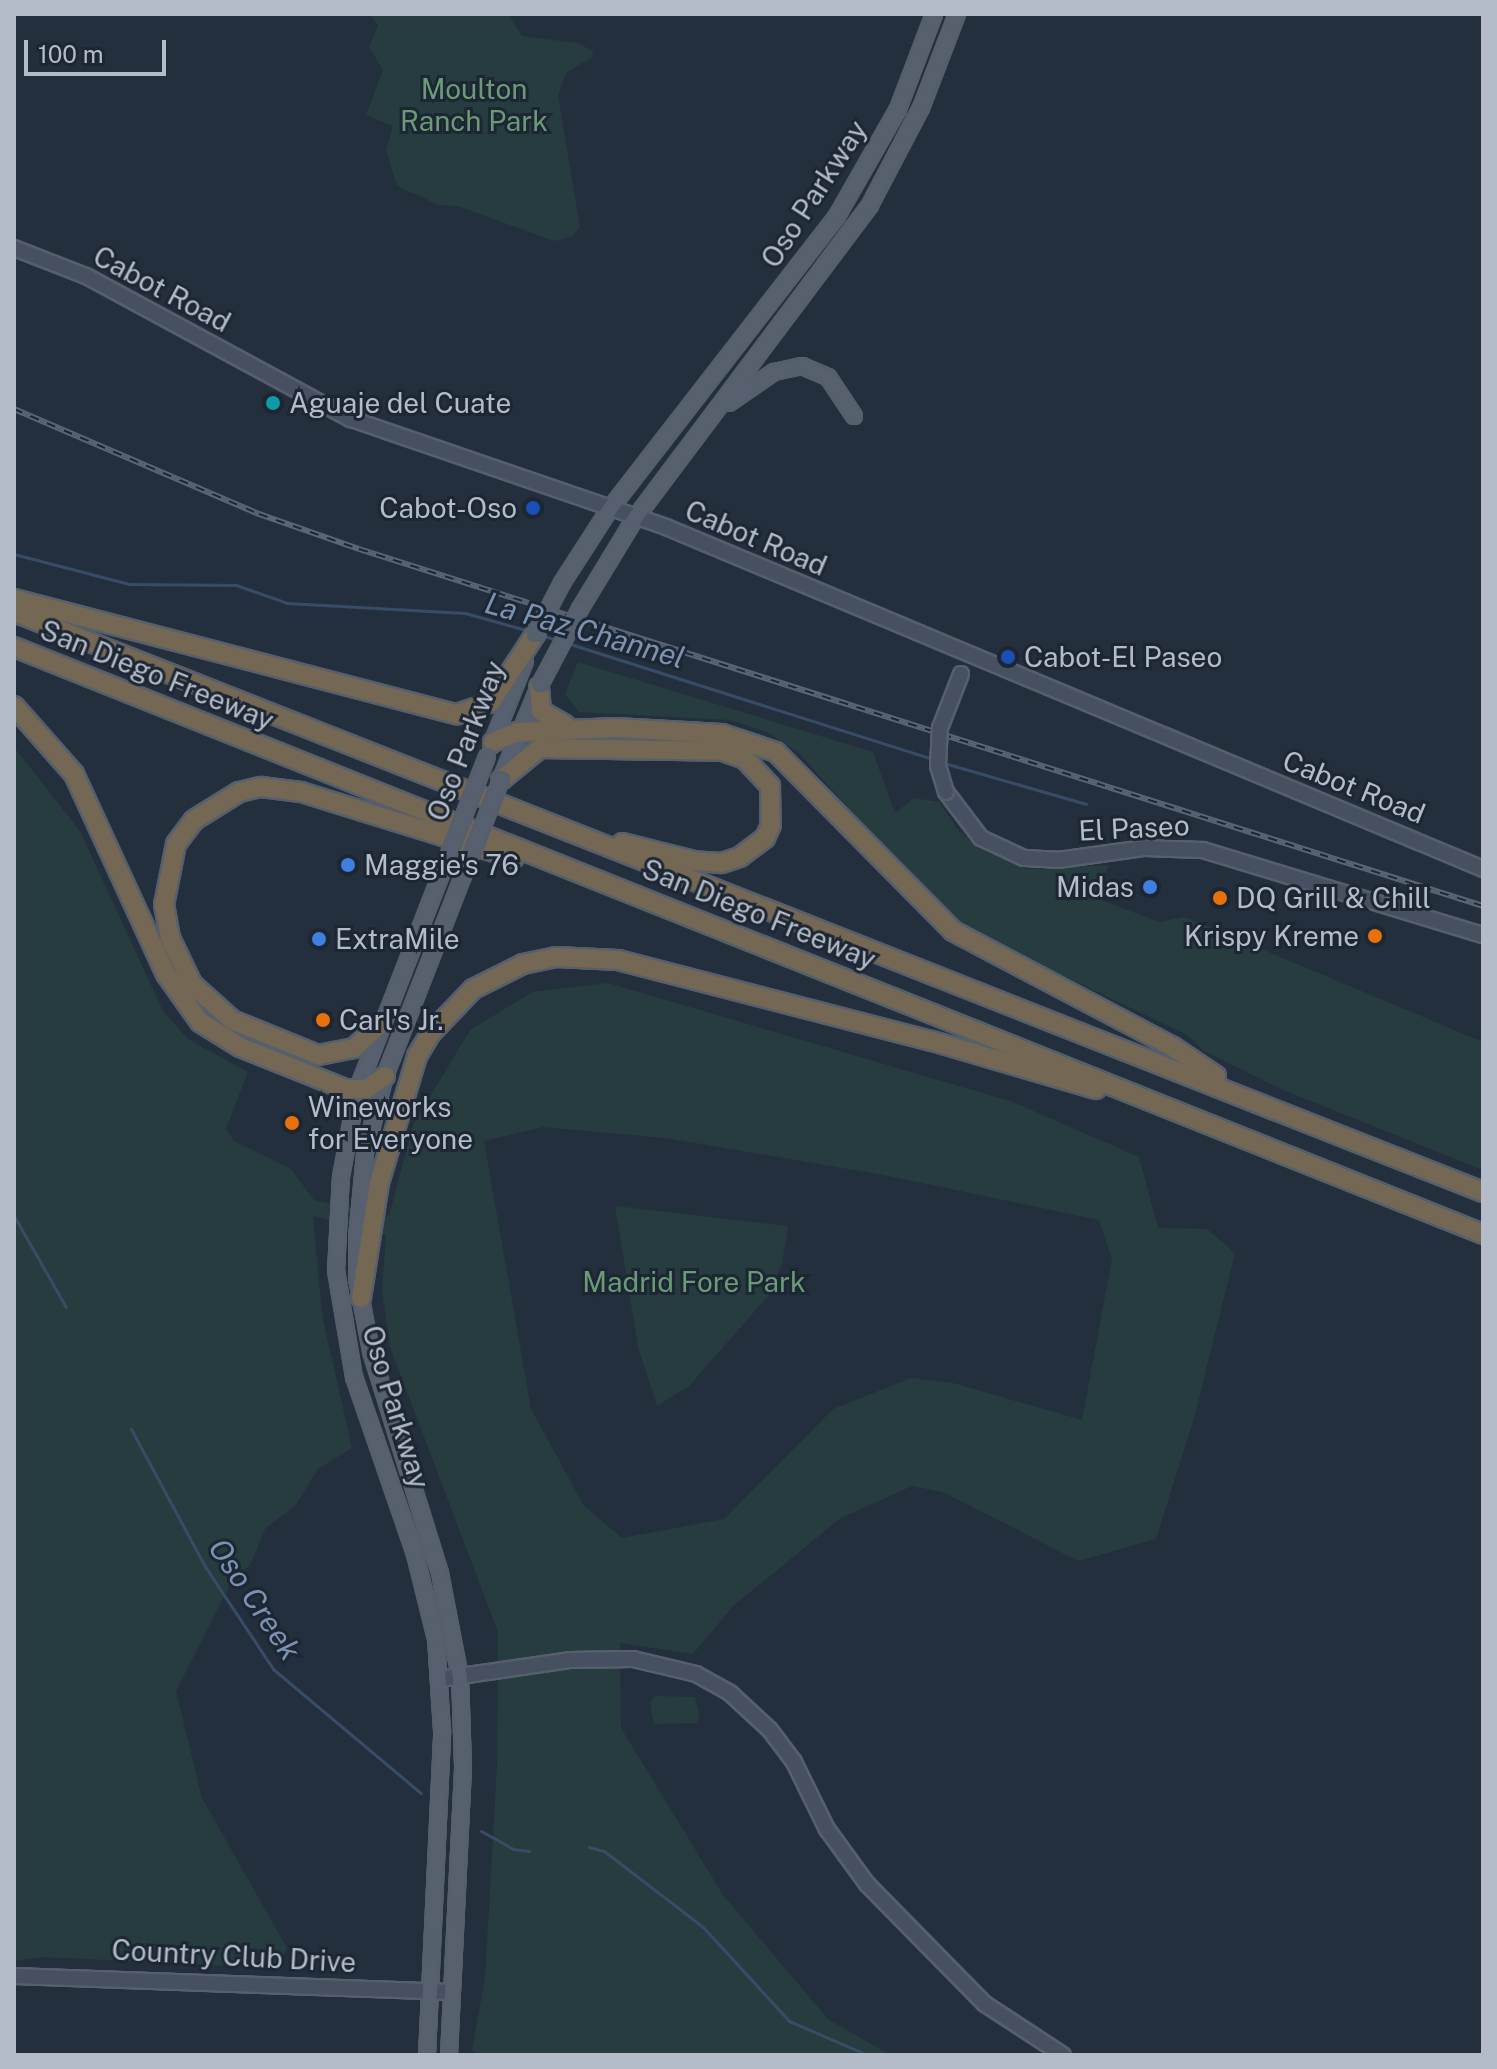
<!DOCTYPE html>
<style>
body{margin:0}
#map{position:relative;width:1497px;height:2069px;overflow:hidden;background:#242f3e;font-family:"Public Sans",sans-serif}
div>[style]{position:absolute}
.green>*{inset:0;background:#263c3f}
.stream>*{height:3px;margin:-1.5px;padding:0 1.5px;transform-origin:1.5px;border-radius:1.5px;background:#394c67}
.roads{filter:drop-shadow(2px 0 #565f6c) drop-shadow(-2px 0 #565f6c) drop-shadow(0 2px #565f6c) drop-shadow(0 -2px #565f6c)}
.secondary>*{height:14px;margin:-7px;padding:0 7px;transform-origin:7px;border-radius:7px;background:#465061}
.primary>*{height:14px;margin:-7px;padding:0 7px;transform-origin:7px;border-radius:7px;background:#56606e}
.highway>*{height:18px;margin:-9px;padding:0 9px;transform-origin:9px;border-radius:9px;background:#746855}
.rail>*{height:6px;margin-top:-3px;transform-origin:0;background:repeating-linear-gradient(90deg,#1d2633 0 9px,#5a6575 0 18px);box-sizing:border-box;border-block:2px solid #5a6575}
.bridges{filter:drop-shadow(2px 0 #565f6c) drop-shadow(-2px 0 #565f6c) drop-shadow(0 2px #565f6c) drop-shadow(0 -2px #565f6c)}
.secondary-bridge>*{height:14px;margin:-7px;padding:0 7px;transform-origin:7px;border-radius:7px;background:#465061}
.primary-bridge>*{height:14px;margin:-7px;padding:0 7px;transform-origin:7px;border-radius:7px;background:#56606e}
.dots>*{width:22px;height:22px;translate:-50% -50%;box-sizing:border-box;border:4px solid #1d2633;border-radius:50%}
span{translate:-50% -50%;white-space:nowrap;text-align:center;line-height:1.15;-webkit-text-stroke:6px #1d2633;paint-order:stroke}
.park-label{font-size:28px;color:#6b9a76}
.street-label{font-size:28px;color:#b4bcc9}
.poi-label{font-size:28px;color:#b4bcc9}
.left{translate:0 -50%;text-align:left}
.right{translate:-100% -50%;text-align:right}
.water-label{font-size:30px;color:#7c92b1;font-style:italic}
.frame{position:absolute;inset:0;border:16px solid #b4bcc9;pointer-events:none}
.scale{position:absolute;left:24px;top:40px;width:142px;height:36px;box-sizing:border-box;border:4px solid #b4bcc9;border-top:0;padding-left:10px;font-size:24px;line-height:28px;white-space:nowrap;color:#b4bcc9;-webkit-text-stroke:6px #1d2633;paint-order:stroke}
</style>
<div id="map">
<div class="green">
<i style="clip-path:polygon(370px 14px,508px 14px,522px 36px,577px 43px,593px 51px,592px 57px,566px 73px,558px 96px,580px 227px,571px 237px,554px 241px,458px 206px,439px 205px,397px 186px,386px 150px,393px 126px,366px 115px,383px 70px,369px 47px,378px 26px)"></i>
<i style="clip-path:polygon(578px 662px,873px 752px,895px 813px,914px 798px,939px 802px,958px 830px,981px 849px,1026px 869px,1109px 865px,1096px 898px,1159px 922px,1185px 917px,1483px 1042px,1483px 1170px,1281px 1089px,1204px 1051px,1187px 1035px,966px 929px,928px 897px,799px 753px,767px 732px,730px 720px,579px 712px,565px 694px)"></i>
<i style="clip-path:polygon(evenodd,14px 747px,80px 831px,163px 1011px,188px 1039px,248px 1072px,226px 1128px,234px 1141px,291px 1169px,314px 1200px,389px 1216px,413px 1125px,470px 1030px,533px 992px,608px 983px,1013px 1102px,1139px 1157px,1158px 1228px,1207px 1229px,1235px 1253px,1195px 1415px,1156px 1539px,1078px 1561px,943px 1492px,912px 1486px,841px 1518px,733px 1606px,693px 1654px,620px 1643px,621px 1728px,723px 1895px,828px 2019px,890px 2055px,479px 2055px,472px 2050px,485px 1978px,497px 1765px,498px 1632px,390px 1347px,382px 1290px,386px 1235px,313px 1216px,322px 1315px,352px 1448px,318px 1469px,295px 1506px,265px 1529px,250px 1565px,232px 1581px,176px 1691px,202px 1798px,287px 1948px,276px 1968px,42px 1957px,14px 1961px,14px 747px,543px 1127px,666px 1138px,889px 1176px,1099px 1220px,1112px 1259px,1082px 1420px,953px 1383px,911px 1378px,833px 1409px,724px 1519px,622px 1538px,584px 1506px,531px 1409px,484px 1141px,543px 1127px)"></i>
<i style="clip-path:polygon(615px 1206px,788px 1226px,782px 1264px,769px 1295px,689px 1386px,657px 1406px,638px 1347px)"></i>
<i style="clip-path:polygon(655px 1696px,695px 1697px,700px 1718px,696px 1723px,654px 1724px,650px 1702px)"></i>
</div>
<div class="stream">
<i style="left:14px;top:554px;width:119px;rotate:14.6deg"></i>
<i style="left:129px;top:584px;width:107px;rotate:0.5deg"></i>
<i style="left:236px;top:585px;width:54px;rotate:19.4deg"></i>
<i style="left:287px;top:603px;width:178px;rotate:3.2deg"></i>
<i style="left:465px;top:613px;width:66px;rotate:15.7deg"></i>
<i style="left:544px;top:636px;width:16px;rotate:18deg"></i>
<i style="left:567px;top:643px;width:384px;rotate:17.6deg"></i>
<i style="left:944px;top:763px;width:148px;rotate:16.1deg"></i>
<i style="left:14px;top:1216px;width:105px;rotate:60.3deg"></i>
<i style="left:131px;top:1429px;width:158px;rotate:61.7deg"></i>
<i style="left:206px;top:1568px;width:121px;rotate:56.4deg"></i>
<i style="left:273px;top:1669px;width:193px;rotate:40deg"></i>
<i style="left:481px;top:1831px;width:37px;rotate:29deg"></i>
<i style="left:513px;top:1849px;width:16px;rotate:7deg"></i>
<i style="left:589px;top:1847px;width:16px;rotate:15deg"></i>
<i style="left:604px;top:1851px;width:125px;rotate:37.5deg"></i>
<i style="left:703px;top:1927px;width:127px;rotate:47.5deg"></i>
<i style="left:789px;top:2021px;width:86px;rotate:23.3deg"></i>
</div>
<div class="roads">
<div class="secondary">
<i style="left:14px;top:248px;width:77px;rotate:21.3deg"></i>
<i style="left:86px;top:276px;width:301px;rotate:28.4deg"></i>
<i style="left:351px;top:419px;width:333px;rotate:18.9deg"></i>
<i style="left:666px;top:527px;width:886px;rotate:22.71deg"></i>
<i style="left:946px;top:792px;width:58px;rotate:52.7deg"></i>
<i style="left:981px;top:838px;width:47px;rotate:24.9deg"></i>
<i style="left:1024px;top:858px;width:34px;rotate:3deg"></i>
<i style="left:1058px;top:860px;width:88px;rotate:-7.9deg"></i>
<i style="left:1145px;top:848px;width:58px;rotate:2deg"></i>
<i style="left:1203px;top:850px;width:293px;rotate:16.9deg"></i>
<i style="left:440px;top:1679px;width:131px;rotate:-8.3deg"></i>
<i style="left:570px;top:1660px;width:63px;rotate:-0.9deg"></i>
<i style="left:633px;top:1659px;width:65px;rotate:13.4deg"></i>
<i style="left:696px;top:1674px;width:39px;rotate:29deg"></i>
<i style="left:730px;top:1693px;width:54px;rotate:42.8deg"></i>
<i style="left:770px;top:1730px;width:40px;rotate:53deg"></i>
<i style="left:794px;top:1762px;width:75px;rotate:63.8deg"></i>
<i style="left:827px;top:1829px;width:68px;rotate:54deg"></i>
<i style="left:867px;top:1884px;width:168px;rotate:45.5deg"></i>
<i style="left:985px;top:2004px;width:93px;rotate:33.2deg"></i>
<i style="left:14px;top:1976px;width:438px;rotate:2.1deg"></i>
</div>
<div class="primary">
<i style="left:729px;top:403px;width:55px;rotate:-34.6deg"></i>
<i style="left:774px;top:372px;width:29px;rotate:-12deg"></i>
<i style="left:802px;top:366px;width:28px;rotate:23deg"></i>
<i style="left:828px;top:377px;width:47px;rotate:56.3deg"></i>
<i style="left:562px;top:583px;width:87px;rotate:-57.2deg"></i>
<i style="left:609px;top:510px;width:372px;rotate:-52.2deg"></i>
<i style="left:837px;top:216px;width:123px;rotate:-60.3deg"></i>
<i style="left:898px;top:109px;width:102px;rotate:-69.2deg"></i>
<i style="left:580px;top:609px;width:108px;rotate:-58.7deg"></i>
<i style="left:636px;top:517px;width:390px;rotate:-53.1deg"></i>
<i style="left:870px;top:205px;width:110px;rotate:-62.3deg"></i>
<i style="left:921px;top:108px;width:101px;rotate:-69deg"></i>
<i style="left:491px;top:746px;width:92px;rotate:-68.2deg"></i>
<i style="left:501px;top:779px;width:100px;rotate:-67.6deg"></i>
<i style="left:427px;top:2055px;width:324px;rotate:-87.3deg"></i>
<i style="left:442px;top:1731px;width:92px;rotate:-93.7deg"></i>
<i style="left:436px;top:1639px;width:88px;rotate:-103.9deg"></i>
<i style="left:415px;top:1554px;width:187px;rotate:-109deg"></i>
<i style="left:354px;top:1377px;width:108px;rotate:-99.6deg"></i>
<i style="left:336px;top:1271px;width:94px;rotate:-87deg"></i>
<i style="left:341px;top:1177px;width:87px;rotate:-79.5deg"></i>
<i style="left:357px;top:1091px;width:238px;rotate:-68.8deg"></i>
<i style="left:449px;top:2055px;width:289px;rotate:-87.2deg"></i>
<i style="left:463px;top:1766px;width:89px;rotate:-91.9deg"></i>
<i style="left:460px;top:1677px;width:106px;rotate:-100.9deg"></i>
<i style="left:440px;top:1573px;width:232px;rotate:-107.3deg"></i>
<i style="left:371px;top:1351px;width:74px;rotate:-100.9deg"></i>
<i style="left:357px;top:1278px;width:40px;rotate:-90deg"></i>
<i style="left:357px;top:1238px;width:85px;rotate:-84.6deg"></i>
<i style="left:365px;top:1153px;width:80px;rotate:-75.4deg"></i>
<i style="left:385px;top:1076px;width:215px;rotate:-68.7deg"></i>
</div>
<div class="highway">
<i style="left:14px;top:599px;width:458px;rotate:14.6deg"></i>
<i style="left:457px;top:714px;width:36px;rotate:-19deg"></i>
<i style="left:491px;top:702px;width:82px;rotate:-56.9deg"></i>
<i style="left:14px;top:612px;width:1579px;rotate:21.55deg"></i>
<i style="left:14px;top:647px;width:1582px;rotate:21.78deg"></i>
<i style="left:539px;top:687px;width:24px;rotate:85deg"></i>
<i style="left:541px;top:711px;width:28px;rotate:30deg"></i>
<i style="left:14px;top:706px;width:91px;rotate:48.6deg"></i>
<i style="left:74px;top:774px;width:220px;rotate:65.3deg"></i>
<i style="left:166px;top:974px;width:59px;rotate:54.7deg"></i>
<i style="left:200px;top:1022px;width:47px;rotate:32deg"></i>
<i style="left:240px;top:1047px;width:113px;rotate:21.8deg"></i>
<i style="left:345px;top:1089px;width:21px"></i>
<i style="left:366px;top:1089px;width:23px;rotate:-34deg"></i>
<i style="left:493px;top:742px;width:27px;rotate:-22deg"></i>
<i style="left:518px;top:732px;width:98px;rotate:-2.3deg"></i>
<i style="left:616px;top:728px;width:106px;rotate:3.2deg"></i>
<i style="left:722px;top:734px;width:57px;rotate:18.4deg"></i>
<i style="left:776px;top:752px;width:252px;rotate:45.3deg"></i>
<i style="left:953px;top:931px;width:249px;rotate:27.8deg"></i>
<i style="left:1173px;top:1047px;width:52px;rotate:34deg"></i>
<i style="left:501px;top:780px;width:50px;rotate:-39.4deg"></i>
<i style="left:540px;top:748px;width:183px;rotate:0.9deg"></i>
<i style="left:723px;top:751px;width:23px;rotate:20deg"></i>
<i style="left:745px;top:759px;width:37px;rotate:47deg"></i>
<i style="left:770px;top:786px;width:39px;rotate:89deg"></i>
<i style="left:771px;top:825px;width:14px;rotate:115deg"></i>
<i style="left:765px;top:838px;width:31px;rotate:143deg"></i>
<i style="left:740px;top:857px;width:20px;rotate:162deg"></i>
<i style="left:721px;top:863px;width:27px;rotate:-176deg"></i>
<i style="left:694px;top:861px;width:74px;rotate:-166deg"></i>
<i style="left:381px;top:1023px;width:37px;rotate:137deg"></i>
<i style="left:354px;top:1048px;width:37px;rotate:169deg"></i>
<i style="left:318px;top:1055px;width:93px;rotate:-157.9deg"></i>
<i style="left:232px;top:1020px;width:54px;rotate:-138deg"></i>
<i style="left:192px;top:984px;width:51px;rotate:-115.6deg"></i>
<i style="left:170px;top:938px;width:34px;rotate:-100deg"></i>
<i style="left:164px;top:905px;width:62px;rotate:-78.9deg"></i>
<i style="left:176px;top:844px;width:30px;rotate:-53deg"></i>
<i style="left:194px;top:820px;width:53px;rotate:-31.9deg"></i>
<i style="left:239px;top:792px;width:23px;rotate:-13deg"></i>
<i style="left:261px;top:787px;width:40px;rotate:7.1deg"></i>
<i style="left:301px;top:792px;width:223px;rotate:17.2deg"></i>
<i style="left:361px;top:1298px;width:116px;rotate:-81.1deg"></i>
<i style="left:379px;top:1183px;width:133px;rotate:-73.3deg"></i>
<i style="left:417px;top:1056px;width:27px;rotate:-59deg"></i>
<i style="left:431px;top:1033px;width:61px;rotate:-46.3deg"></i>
<i style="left:473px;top:989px;width:56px;rotate:-26.6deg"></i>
<i style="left:523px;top:964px;width:34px;rotate:-12deg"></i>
<i style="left:556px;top:957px;width:62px;rotate:2.8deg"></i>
<i style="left:618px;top:960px;width:324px;rotate:14.5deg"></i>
<i style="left:932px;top:1041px;width:171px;rotate:16.3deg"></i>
</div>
</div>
<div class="rail">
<i style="left:14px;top:409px;width:267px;rotate:23.2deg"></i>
<i style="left:259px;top:514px;width:106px;rotate:19.3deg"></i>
<i style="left:359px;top:549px;width:1179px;rotate:17.62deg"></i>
</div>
<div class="bridges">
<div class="secondary-bridge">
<i style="left:946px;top:792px;width:27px;rotate:-107deg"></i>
<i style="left:938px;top:766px;width:38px;rotate:-87deg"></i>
<i style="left:940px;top:728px;width:58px;rotate:-68.7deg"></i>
</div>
<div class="primary-bridge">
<i style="left:536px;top:633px;width:56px;rotate:-62.5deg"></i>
<i style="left:541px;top:683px;width:84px;rotate:-62.2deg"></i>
<i style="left:443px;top:869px;width:120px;rotate:-68.6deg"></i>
<i style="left:463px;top:876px;width:103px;rotate:-68.4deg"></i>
</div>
</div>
<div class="dots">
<i style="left:273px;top:403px;background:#0f9aa8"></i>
<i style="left:533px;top:508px;background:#1a4fb4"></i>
<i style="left:1008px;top:657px;background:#1a4fb4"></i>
<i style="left:348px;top:865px;background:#3f7fe0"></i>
<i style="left:1150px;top:887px;background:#3f7fe0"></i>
<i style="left:1220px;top:898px;background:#e8710a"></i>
<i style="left:1375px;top:936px;background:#e8710a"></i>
<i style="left:319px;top:939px;background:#3f7fe0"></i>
<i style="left:323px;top:1020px;background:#e8710a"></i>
<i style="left:292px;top:1123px;background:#e8710a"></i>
</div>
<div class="park-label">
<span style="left:474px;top:105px">Moulton<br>Ranch Park</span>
<span style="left:694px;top:1282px">Madrid Fore Park</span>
</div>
<div class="street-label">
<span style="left:814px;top:194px;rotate:-57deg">Oso Parkway</span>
<span style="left:162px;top:289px;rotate:28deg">Cabot Road</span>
<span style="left:756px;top:538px;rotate:23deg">Cabot Road</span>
<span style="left:157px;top:675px;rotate:22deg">San Diego Freeway</span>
<span style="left:466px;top:741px;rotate:-69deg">Oso Parkway</span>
<span style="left:1354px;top:787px;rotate:22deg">Cabot Road</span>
<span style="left:1134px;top:828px;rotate:-3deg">El Paseo</span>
<span style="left:759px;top:914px;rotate:22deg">San Diego Freeway</span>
<span style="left:396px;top:1407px;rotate:73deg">Oso Parkway</span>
<span style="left:234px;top:1956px;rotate:3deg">Country Club Drive</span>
</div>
<div class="poi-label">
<span class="left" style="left:289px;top:403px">Aguaje del Cuate</span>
<span class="right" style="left:517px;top:508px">Cabot-Oso</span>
<span class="left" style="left:1024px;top:657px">Cabot-El Paseo</span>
<span class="left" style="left:364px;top:865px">Maggie's 76</span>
<span class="right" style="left:1134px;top:887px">Midas</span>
<span class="left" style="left:1236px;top:898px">DQ Grill &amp; Chill</span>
<span class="right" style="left:1359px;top:936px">Krispy Kreme</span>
<span class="left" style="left:335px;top:939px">ExtraMile</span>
<span class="left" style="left:339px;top:1020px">Carl's Jr.</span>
<span class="left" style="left:308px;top:1123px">Wineworks<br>for Everyone</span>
</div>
<div class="water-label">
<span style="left:585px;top:630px;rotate:16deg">La Paz Channel</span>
<span style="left:255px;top:1599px;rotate:56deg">Oso Creek</span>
</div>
<div class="frame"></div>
<div class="scale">100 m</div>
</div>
